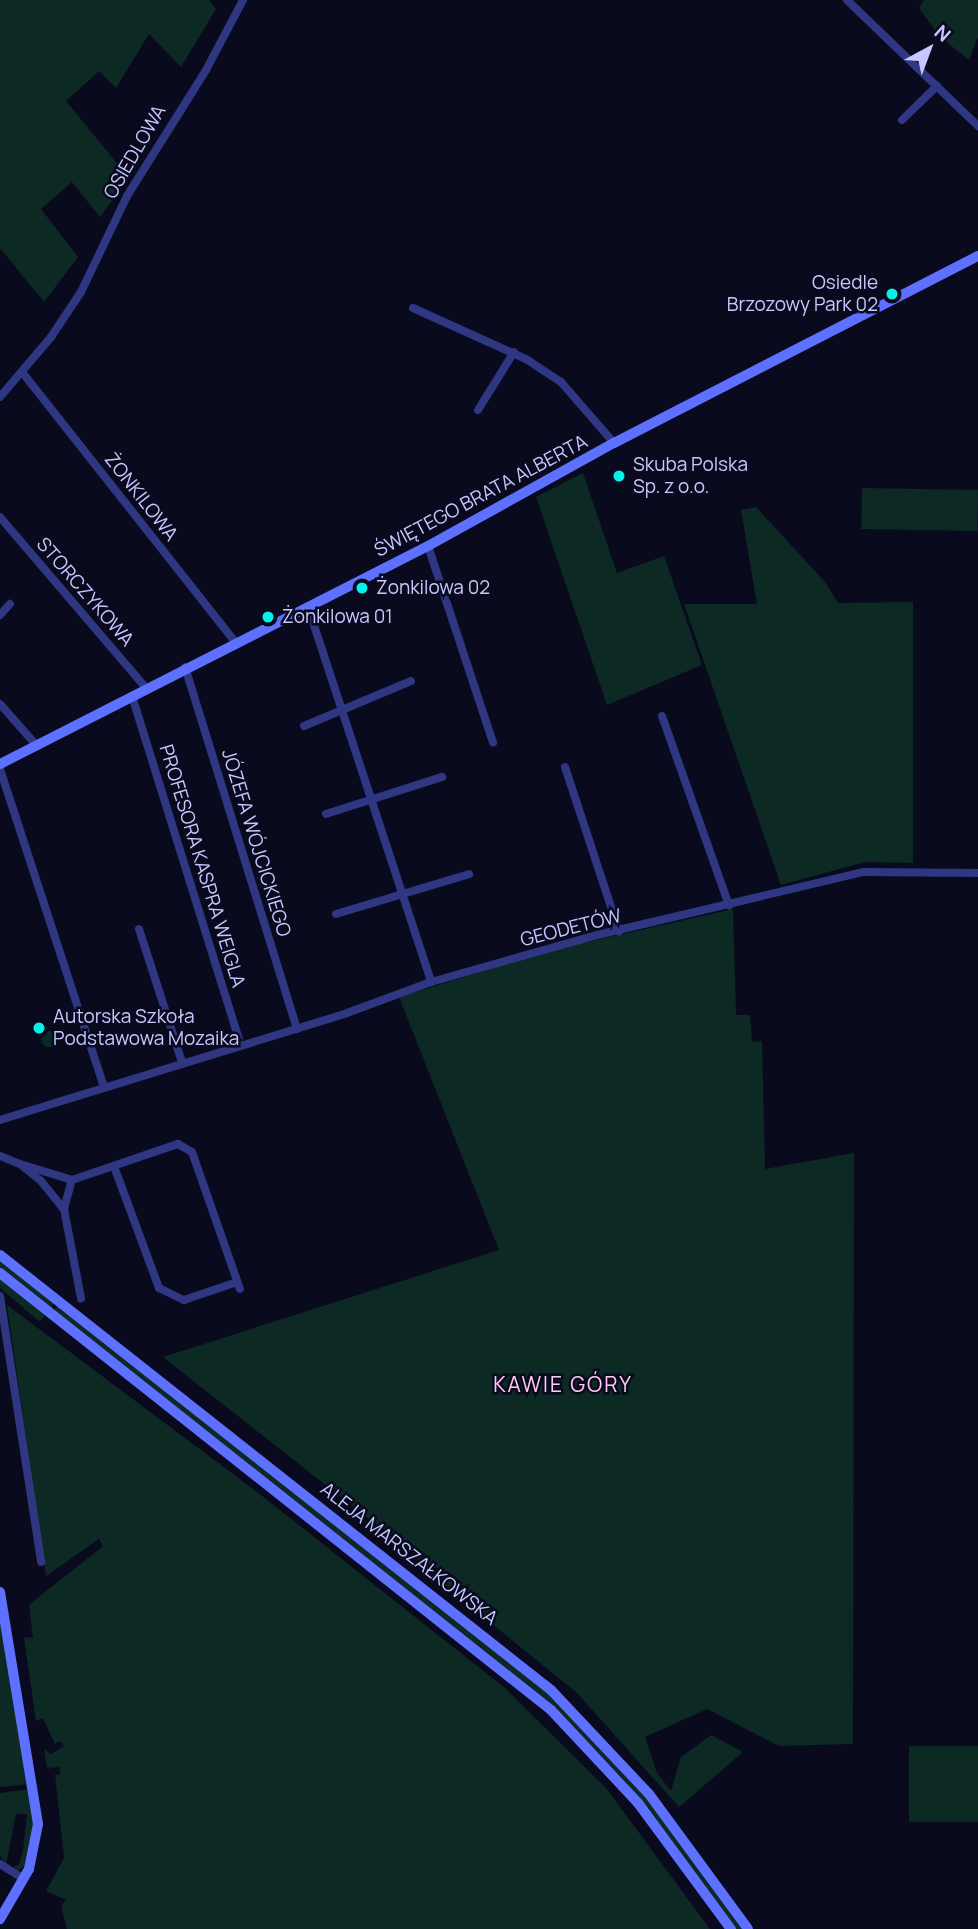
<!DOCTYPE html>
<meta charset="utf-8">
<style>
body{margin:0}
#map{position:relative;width:978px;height:1929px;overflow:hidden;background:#0a0a1e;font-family:Manrope,sans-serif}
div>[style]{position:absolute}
.green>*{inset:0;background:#0c2924;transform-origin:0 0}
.round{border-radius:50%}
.street>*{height:8px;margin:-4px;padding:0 4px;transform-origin:4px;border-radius:4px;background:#2f3783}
.secondary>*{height:10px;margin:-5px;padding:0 5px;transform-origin:5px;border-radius:5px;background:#5e70ff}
.dots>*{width:19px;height:19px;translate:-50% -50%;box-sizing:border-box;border:4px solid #0a0a1e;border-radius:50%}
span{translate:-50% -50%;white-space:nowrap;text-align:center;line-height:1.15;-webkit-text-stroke:5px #0a0a1e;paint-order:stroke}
.street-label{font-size:19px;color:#c7c8ff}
.poi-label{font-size:19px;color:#c7c8ff}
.right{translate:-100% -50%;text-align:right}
.left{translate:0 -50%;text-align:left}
.neighbourhood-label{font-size:21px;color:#ffc9f3;letter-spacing:2px}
.north{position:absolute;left:894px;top:14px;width:70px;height:70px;-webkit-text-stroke:5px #0a0a1e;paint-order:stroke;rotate:41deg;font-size:19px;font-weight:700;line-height:28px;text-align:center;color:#c7c8ff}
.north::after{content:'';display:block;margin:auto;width:24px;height:32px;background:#c7c8ff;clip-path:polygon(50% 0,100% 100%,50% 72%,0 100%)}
</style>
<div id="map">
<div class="green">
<i style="clip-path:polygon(0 0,209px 0,216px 9px,181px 67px,149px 34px,116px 88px,99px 71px,66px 101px,129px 178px,100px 217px,72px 182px,41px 209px,78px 257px,44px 302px,0 248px)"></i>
<i style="clip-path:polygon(924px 0,978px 0,978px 37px,969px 60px,940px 37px,919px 8px)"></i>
<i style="clip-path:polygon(583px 473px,617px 573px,664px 556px,702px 665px,607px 705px,536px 497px)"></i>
<i style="left:862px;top:488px;width:116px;height:41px;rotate:1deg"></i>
<i style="clip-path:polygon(756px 507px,825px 582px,838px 603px,913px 602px,913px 863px,865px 862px,781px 885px,684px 604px,757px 604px,741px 510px)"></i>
<i style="clip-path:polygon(733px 909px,736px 1015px,750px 1015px,752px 1042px,762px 1041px,765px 1169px,854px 1153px,853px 1744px,779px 1746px,707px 1709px,645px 1737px,657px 1773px,671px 1791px,681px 1757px,711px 1735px,743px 1752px,679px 1807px,576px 1692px,423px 1568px,412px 1553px,163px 1357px,499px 1250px,399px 997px,565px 947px)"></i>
<i class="round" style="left:41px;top:1031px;width:16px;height:16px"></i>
<i style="clip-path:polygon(0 1260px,55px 1302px,51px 1308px,0 1268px)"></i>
<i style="clip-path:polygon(0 1279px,45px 1315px,40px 1322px,0 1288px)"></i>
<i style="clip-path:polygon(7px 1305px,257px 1492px,505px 1688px,606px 1788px,710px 1929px,67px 1929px,61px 1906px,66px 1900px,46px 1891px,64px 1858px,55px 1774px,60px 1775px,60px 1767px,47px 1768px,44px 1749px,51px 1754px,64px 1746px,60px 1741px,55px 1744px,43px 1718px,36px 1721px,24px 1637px,33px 1638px,29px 1605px,103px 1546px,99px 1539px,46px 1576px)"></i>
<i style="clip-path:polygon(58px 1305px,539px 1685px,647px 1796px,743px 1929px,735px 1929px,625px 1781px,544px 1698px,54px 1310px)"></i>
<i style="clip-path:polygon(0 1605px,31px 1784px,0 1787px)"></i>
<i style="left:978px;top:1746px;width:76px;height:69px;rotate:90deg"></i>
<i style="clip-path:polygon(31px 1789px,34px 1822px,25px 1866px,17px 1871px,14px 1866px,19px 1865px,23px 1851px,27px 1814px,16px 1814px,6px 1864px,0 1855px,0 1793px)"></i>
</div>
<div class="street">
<i style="left:847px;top:0;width:182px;rotate:43.9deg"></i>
<i style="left:902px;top:120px;width:49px;rotate:-44.2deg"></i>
<i style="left:413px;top:308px;width:124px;rotate:24.3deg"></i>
<i style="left:526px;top:359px;width:42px;rotate:33.3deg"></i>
<i style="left:561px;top:382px;width:81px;rotate:49deg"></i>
<i style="left:22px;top:372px;width:344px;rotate:51.7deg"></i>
<i style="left:0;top:397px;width:79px;rotate:-49.6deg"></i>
<i style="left:51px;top:337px;width:54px;rotate:-56.3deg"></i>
<i style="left:81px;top:292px;width:106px;rotate:-64.4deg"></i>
<i style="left:127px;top:196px;width:149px;rotate:-57.9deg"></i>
<i style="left:206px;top:70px;width:79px;rotate:-62.1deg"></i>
<i style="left:478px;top:410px;width:68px;rotate:-58.2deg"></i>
<i style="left:0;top:517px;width:225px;rotate:49.5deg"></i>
<i style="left:428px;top:546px;width:207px;rotate:71.7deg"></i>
<i style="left:308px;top:607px;width:395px;rotate:71.8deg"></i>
<i style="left:0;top:615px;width:15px;rotate:-48deg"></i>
<i style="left:185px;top:667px;width:379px;rotate:72.8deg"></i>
<i style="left:132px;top:696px;width:366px;rotate:72.7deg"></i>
<i style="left:0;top:704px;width:56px;rotate:48.6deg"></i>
<i style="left:662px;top:716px;width:201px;rotate:70.5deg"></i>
<i style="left:304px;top:726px;width:116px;rotate:-22.8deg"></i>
<i style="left:565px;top:767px;width:173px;rotate:71.8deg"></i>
<i style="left:0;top:769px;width:332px;rotate:71.9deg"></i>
<i style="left:326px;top:814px;width:122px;rotate:-17.7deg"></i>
<i style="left:336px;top:914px;width:139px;rotate:-16.7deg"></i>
<i style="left:139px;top:929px;width:140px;rotate:72.1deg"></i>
<i style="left:0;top:1120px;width:363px;rotate:-17.1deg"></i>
<i style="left:347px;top:1013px;width:90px;rotate:-20.3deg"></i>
<i style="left:431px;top:982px;width:173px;rotate:-15.8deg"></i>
<i style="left:597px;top:935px;width:274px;rotate:-13.3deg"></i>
<i style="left:864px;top:872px;width:114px;rotate:0.5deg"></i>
<i style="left:0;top:1156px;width:22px;rotate:22deg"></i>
<i style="left:20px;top:1164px;width:27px;rotate:39deg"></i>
<i style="left:41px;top:1181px;width:36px;rotate:51deg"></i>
<i style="left:64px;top:1209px;width:91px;rotate:79.2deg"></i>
<i style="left:20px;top:1164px;width:54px;rotate:17.1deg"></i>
<i style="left:72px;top:1180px;width:112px;rotate:-18.8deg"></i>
<i style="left:178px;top:1144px;width:16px;rotate:30deg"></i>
<i style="left:192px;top:1152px;width:145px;rotate:70.7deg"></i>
<i style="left:115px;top:1169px;width:127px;rotate:69.7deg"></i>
<i style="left:159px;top:1288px;width:28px;rotate:26deg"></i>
<i style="left:184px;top:1300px;width:56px;rotate:-18.8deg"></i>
<i style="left:64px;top:1209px;width:30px;rotate:-75deg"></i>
<i style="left:0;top:1296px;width:269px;rotate:81.2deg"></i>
<i style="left:0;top:1864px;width:28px;rotate:32deg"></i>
</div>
<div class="secondary">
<i style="left:0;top:764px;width:480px;rotate:-27deg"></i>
<i style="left:428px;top:546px;width:213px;rotate:-29deg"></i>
<i style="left:614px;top:443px;width:409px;rotate:-27.2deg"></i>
<i style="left:0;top:1255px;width:702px;rotate:38.29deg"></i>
<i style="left:551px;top:1690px;width:143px;rotate:46.7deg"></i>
<i style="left:649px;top:1794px;width:167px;rotate:53.7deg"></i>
<i style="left:0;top:1273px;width:703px;rotate:38.42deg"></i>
<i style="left:551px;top:1710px;width:127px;rotate:46.9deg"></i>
<i style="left:638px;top:1803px;width:157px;rotate:53.6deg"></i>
<i style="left:0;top:1592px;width:235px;rotate:80.7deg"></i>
<i style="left:38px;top:1824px;width:46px;rotate:101.3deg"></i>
<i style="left:29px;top:1869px;width:58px;rotate:120.1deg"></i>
</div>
<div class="dots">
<i style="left:892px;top:294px;background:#00f2e9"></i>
<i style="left:619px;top:476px;background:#00f2e9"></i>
<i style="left:362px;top:588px;background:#00f2e9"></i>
<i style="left:268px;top:617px;background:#00f2e9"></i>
<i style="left:39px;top:1028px;background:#00f2e9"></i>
</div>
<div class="street-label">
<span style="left:135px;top:152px;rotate:-60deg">OSIEDLOWA</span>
<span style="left:481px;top:496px;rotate:-28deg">ŚWIĘTEGO BRATA ALBERTA</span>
<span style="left:141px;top:497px;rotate:52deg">ŻONKILOWA</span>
<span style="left:85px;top:592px;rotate:49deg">STORCZYKOWA</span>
<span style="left:256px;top:843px;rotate:73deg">JÓZEFA WÓJCICKIEGO</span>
<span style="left:202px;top:866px;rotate:73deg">PROFESORA KASPRA WEIGLA</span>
<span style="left:571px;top:928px;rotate:-14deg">GEODETÓW</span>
<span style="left:409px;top:1554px;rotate:38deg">ALEJA MARSZAŁKOWSKA</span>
</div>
<div class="poi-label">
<span class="right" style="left:878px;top:294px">Osiedle<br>Brzozowy Park 02</span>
<span class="left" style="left:633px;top:476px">Skuba Polska<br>Sp. z o.o.</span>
<span class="left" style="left:376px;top:588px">Żonkilowa 02</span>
<span class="left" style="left:282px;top:617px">Żonkilowa 01</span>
<span class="left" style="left:53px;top:1028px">Autorska Szkoła<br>Podstawowa Mozaika</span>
</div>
<div class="neighbourhood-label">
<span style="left:563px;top:1384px">KAWIE GÓRY</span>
</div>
<div class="north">N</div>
</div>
